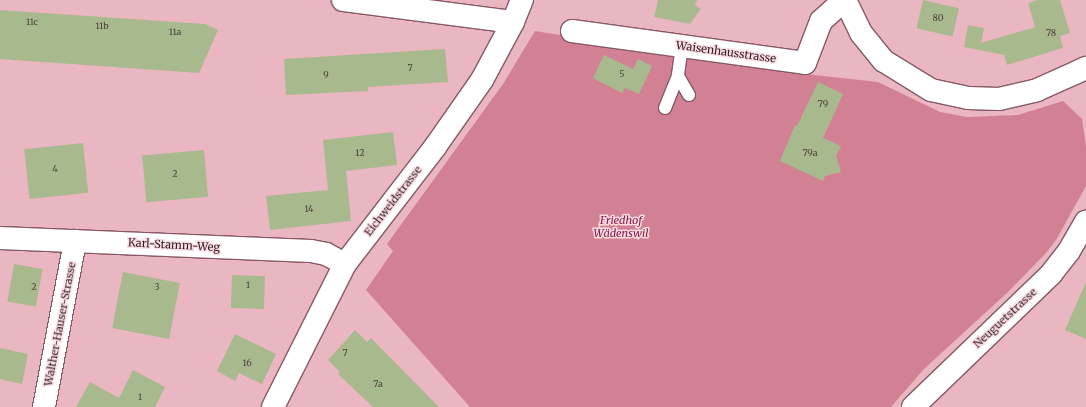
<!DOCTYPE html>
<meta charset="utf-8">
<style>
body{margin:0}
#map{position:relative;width:1086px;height:407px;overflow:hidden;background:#eab6c1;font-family:Merriweather,serif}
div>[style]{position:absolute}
.green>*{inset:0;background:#d28195}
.building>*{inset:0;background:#a9b98e;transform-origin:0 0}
.roads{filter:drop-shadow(1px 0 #865964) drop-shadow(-1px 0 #865964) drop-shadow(0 1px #865964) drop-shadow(0 -1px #865964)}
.lane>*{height:12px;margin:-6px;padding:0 6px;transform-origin:6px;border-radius:6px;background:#fff}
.street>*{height:22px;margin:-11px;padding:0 11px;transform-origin:11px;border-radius:11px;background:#fff}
.secondary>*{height:22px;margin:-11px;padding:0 11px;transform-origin:11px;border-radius:11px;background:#fff}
span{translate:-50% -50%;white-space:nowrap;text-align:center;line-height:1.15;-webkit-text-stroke:3px #fadee4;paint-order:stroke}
.number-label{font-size:9px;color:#4e443c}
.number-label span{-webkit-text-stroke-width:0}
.street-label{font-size:11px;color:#301d21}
.park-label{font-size:11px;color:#891543;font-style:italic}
</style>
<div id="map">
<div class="green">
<i style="clip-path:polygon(535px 31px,796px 73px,878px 82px,940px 112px,967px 117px,1018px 115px,1063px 101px,1082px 119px,1086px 146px,1086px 186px,1056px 240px,1046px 253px,1007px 293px,924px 369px,891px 407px,470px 407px,366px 290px,393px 251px,387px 244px,503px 84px)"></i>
</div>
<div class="building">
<i style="clip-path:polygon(658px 0,697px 0,695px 5px,701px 9px,690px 24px,654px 17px)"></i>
<i style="left:923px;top:0;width:37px;height:29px;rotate:13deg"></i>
<i style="clip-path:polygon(1037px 0,1060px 0,1070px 33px,1060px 36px,1063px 48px,1007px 65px,1004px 55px,964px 47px,968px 25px,984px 28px,981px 43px,1035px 27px,1028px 3px)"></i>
<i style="clip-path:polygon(0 10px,205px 24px,218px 30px,199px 73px,0 59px)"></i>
<i style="clip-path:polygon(445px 49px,448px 82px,368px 87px,368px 91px,286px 95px,284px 59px)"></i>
<i style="clip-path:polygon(604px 55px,633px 69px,638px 59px,652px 66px,639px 94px,625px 88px,622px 93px,593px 78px)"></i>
<i style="clip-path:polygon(818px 82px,843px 94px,823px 138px,841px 146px,836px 156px,841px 172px,825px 176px,823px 181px,780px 161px,795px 125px,797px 126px)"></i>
<i style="clip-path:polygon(393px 132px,397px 165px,346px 171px,351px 221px,270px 230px,266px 196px,328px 190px,323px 140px)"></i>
<i style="left:83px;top:143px;width:50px;height:59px;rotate:84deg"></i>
<i style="left:204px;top:150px;width:47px;height:62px;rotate:85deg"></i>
<i style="left:14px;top:264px;width:29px;height:38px;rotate:10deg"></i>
<i style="left:123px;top:272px;width:58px;height:57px;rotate:11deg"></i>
<i style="left:232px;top:275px;width:33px;height:33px;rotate:2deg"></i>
<i style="clip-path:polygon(1086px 282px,1086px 339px,1065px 330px)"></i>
<i style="clip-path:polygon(355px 330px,367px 342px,371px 338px,439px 407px,373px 407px,338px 374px,340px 372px,328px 360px)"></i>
<i style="clip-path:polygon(235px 334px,276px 354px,262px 384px,239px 373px,235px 381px,217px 371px)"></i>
<i style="clip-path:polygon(0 348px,28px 354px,22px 384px,0 379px)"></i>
<i style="clip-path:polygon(133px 370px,165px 387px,155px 407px,76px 407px,90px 382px,119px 398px)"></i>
</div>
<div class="roads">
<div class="lane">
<i style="left:682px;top:46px;width:30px;rotate:98deg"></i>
<i style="left:678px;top:76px;width:22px;rotate:60deg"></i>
<i style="left:665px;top:108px;width:35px;rotate:-68deg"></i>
</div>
<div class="street">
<i style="left:343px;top:0;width:171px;rotate:7.4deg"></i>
<i style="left:572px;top:31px;width:235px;rotate:7.8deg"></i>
<i style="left:805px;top:63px;width:45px;rotate:-69.1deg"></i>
<i style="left:821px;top:21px;width:31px;rotate:-42deg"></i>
<i style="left:0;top:238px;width:311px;rotate:2.4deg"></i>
<i style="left:311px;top:251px;width:15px;rotate:11deg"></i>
<i style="left:326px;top:254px;width:21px;rotate:28deg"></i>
<i style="left:44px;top:407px;width:169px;rotate:-79.4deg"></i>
<i style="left:273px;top:407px;width:160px;rotate:-63.3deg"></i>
<i style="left:345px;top:264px;width:148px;rotate:-52.4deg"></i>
<i style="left:435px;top:147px;width:82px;rotate:-55deg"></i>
<i style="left:482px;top:80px;width:66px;rotate:-61.9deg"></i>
<i style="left:513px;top:22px;width:24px;rotate:-68deg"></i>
<i style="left:913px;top:407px;width:192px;rotate:-43.9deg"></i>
<i style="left:1051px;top:274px;width:29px;rotate:-52deg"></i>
<i style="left:1069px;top:251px;width:34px;rotate:-60deg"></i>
</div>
<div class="secondary">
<i style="left:845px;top:0;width:37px;rotate:64deg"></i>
<i style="left:861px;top:33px;width:36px;rotate:51deg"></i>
<i style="left:884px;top:61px;width:55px;rotate:31.7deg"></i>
<i style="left:931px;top:90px;width:38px;rotate:12deg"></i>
<i style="left:968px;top:98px;width:31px;rotate:2deg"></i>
<i style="left:999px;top:99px;width:39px;rotate:-13deg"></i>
<i style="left:1037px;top:90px;width:54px;rotate:-24.2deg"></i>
</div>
</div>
<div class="number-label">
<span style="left:938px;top:18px">80</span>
<span style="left:32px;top:22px">11c</span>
<span style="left:102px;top:26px">11b</span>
<span style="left:175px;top:32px">11a</span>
<span style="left:1051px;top:33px">78</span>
<span style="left:410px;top:68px">7</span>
<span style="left:622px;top:74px">5</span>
<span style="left:326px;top:75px">9</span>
<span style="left:823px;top:104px">79</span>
<span style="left:360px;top:153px">12</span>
<span style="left:810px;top:153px">79a</span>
<span style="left:55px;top:169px">4</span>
<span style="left:175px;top:174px">2</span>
<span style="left:309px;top:209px">14</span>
<span style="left:248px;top:285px">1</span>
<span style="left:34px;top:287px">2</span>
<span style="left:157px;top:287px">3</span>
<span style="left:345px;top:353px">7</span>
<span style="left:247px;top:363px">16</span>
<span style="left:378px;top:384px">7a</span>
<span style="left:140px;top:397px">1</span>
</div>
<div class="street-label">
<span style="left:726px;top:52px;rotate:8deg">Waisenhausstrasse</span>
<span style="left:393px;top:201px;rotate:-52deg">Eichweidstrasse</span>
<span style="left:174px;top:245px;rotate:3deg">Karl-Stamm-Weg</span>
<span style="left:1005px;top:318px;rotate:-43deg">Neuguetstrasse</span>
<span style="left:60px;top:324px;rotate:-79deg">Walther-Hauser-Strasse</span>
</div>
<div class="park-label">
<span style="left:621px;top:227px">Friedhof<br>Wädenswil</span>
</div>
</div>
